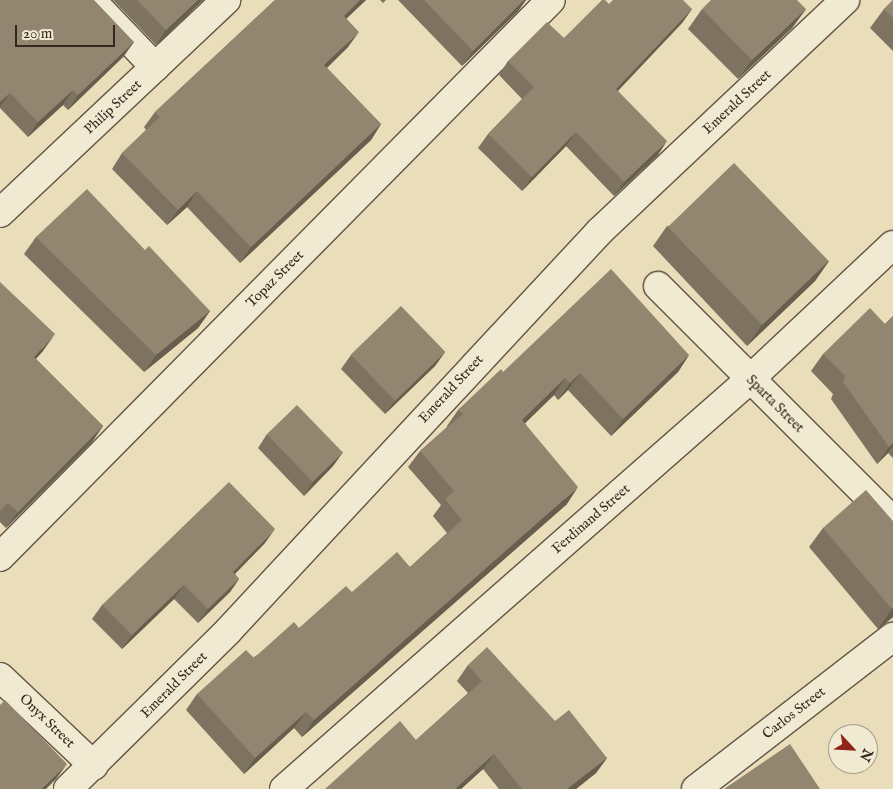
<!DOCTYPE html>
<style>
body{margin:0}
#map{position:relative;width:893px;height:789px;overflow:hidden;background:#e9deb9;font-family:"IM FELL English",serif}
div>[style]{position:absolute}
.roads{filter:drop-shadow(1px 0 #635547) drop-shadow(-1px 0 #635547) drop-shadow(0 1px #635547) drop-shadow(0 -1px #635547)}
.minor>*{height:28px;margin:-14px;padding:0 14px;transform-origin:14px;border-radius:14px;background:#f1ead2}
.wall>*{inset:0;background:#7e7360}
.shaded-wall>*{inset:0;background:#675e4e}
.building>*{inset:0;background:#938670;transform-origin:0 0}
span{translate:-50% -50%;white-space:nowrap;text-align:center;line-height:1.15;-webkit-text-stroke:4px #f1ead2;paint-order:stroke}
.street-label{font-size:14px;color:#362721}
.north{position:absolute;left:828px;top:724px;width:50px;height:50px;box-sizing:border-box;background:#f1ead2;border:1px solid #a69c8b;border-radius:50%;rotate:115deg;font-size:14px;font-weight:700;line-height:20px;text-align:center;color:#362721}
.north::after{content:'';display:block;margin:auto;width:18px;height:22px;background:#8f2418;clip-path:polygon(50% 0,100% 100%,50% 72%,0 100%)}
.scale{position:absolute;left:15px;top:25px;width:100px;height:22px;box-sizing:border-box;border:2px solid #362721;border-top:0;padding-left:6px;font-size:15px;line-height:18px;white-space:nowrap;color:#362721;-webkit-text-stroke:4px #f1ead2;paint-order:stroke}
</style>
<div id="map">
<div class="roads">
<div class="minor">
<i style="left:91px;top:0;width:93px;rotate:46.3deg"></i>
<i style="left:0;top:213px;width:311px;rotate:-43.3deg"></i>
<i style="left:658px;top:286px;width:332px;rotate:45deg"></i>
<i style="left:0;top:557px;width:783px;rotate:-45.31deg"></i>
<i style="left:0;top:677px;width:129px;rotate:43.4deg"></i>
<i style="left:68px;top:789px;width:225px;rotate:-44.6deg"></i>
<i style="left:228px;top:631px;width:546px;rotate:-47.08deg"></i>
<i style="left:600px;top:231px;width:337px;rotate:-43.3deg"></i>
<i style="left:284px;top:789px;width:619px;rotate:-41.33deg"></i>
<i style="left:749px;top:380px;width:197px;rotate:-43.2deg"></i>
<i style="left:696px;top:789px;width:249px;rotate:-37.7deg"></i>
</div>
</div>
<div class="wall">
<i style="clip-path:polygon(0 0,134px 42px,123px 57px,68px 110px,63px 105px,28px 137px,0 108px)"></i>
<i style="clip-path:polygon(113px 0,203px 0,156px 45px)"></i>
<i style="clip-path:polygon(275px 0,366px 0,347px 18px,348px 47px,327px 68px,381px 124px,371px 140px,240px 263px,187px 207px,167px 225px,112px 169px,122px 153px,146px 130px,144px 127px,155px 112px)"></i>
<i style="clip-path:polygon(380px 0,386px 0,383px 3px)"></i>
<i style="clip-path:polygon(398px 0,526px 0,518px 11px,462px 66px)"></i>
<i style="clip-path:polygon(893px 0,893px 51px,870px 28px,884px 9px)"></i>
<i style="clip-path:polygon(609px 4px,692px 9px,682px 23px,618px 91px,658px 155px,614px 196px,566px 146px,522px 191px,478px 148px,488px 134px,522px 99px,499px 75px,508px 61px,564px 38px)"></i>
<i style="clip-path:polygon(702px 9px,806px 9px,792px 28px,738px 79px,688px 29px)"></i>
<i style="clip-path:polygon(667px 226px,829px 261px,815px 281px,747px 346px,653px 246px)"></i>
<i style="clip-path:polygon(36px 237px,145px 250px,210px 311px,198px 328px,144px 372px,24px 254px)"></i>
<i style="clip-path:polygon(0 282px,43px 351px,36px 359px,103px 426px,92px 442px,6px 528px,0 522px)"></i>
<i style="clip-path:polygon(893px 316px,893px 458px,888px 453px,877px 464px,831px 399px,833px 394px,811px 371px,823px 354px,885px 324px)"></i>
<i style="clip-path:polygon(445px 352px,435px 366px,385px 414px,341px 369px,351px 355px)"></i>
<i style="clip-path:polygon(689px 355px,678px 372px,611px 436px,568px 390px,558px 400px,554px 395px,525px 423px,567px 504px,302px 737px,294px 728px,244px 774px,186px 710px,197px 694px,299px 628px,352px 592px,410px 567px,447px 533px,433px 516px,441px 505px,408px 467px,420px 451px,447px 427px,447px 426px,458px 410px,503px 372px)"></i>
<i style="clip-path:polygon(267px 434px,343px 452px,333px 466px,304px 496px,258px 448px)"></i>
<i style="clip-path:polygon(893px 521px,893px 617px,878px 629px,809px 547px,823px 528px)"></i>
<i style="clip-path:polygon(265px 543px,235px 574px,239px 579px,230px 592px,198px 623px,174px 599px,122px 649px,92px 619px,102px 605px)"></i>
<i style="clip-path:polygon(468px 665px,555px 721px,607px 758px,596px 773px,576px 789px,499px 789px,483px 769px,461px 789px,325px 789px,416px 740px,468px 693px,457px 681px)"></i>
</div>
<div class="shaded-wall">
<i style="clip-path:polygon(198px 0,203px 0,156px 45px,166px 30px)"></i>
<i style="clip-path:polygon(360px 0,366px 0,333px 31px,344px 16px)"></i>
<i style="clip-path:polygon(524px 0,526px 0,518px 11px,462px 66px,473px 51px)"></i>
<i style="clip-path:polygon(692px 9px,682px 23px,606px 103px,616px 89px)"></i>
<i style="clip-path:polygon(806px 9px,792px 28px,738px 79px,752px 60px)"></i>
<i style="clip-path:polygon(359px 32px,348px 47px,313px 81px,324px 65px)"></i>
<i style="clip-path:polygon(134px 42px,123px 57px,68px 110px,78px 95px)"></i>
<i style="clip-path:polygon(73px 90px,63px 105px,28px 137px,38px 122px)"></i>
<i style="clip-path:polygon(10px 93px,0 107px,0 102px)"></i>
<i style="clip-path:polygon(381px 124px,371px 140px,240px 263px,251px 247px)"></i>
<i style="clip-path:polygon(576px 132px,566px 146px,522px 191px,532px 177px)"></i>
<i style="clip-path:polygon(667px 141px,658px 155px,614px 196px,624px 182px)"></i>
<i style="clip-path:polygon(197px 191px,187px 207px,167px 225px,178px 210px)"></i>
<i style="clip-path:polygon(829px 261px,815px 281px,747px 346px,761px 326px)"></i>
<i style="clip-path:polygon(210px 311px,198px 328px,144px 372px,156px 355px)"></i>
<i style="clip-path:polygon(55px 334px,43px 351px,22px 373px,34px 357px)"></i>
<i style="clip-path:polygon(445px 352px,435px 366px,385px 414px,395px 401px)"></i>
<i style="clip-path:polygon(689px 355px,678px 372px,611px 436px,623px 419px)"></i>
<i style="clip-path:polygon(580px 373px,568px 390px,558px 400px,570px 383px)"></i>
<i style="clip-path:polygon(565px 378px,554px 395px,511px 437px,522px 420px)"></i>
<i style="clip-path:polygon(103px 426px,92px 442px,6px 528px,18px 512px)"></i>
<i style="clip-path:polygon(893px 443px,893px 446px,888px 453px,877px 464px,889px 447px)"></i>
<i style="clip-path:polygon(343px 452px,333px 466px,304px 496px,313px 482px)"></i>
<i style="clip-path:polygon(578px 487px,567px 504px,302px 737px,314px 720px)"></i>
<i style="clip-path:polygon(275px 529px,265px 543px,223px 586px,233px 572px)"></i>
<i style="clip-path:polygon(239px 579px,230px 592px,198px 623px,208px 609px)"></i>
<i style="clip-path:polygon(184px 585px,174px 599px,122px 649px,132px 635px)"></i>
<i style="clip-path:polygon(893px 608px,893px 617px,878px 629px,892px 609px)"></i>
<i style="clip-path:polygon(306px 712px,294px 728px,244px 774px,255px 758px)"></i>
<i style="clip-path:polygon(494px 754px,483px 769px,461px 789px,455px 789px)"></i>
<i style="clip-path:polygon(607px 758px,596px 773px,576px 789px,567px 789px)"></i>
<i style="clip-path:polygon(67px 764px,56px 779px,46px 789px,41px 789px)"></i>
</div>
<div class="building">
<i style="clip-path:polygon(0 0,94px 0,134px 42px,78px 95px,73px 90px,38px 122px,10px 93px,0 102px)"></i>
<i style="clip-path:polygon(137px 0,198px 0,166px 30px)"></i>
<i style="clip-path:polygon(275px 0,360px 0,344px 16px,359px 32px,324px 65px,381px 124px,251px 247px,197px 191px,178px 210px,122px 153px,160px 117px,155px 112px)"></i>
<i style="clip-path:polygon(424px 0,524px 0,473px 51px)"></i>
<i style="clip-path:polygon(602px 0,605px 0,609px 4px,613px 0,683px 0,692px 9px,616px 89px,667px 141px,624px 182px,576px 132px,532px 177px,488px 134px,534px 87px,508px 61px,547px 22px,564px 38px)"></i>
<i style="clip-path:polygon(711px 0,797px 0,806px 9px,752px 60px,702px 9px)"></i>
<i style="clip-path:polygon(893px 0,893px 18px,884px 9px)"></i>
<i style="left:734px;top:163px;width:136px;height:92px;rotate:46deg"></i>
<i style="clip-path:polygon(87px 189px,145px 250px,149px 246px,210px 311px,156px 355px,36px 237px)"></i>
<i style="clip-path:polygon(611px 269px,689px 355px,623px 419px,580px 373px,570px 383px,565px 378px,522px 420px,578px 487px,314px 720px,306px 712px,255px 758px,197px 694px,246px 650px,254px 658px,294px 622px,299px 628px,346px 586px,352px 592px,397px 552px,410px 567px,462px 520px,445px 499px,454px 491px,420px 451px,463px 414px,458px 410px,501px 369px,503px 372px)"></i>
<i style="clip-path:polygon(0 282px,55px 334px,34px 357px,103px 426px,18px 512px,8px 503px,0 511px)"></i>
<i style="left:401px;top:306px;width:64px;height:70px;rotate:46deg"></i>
<i style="clip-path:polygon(870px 308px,885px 324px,893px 316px,893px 443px,889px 447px,843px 382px,845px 376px,823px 354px)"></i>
<i style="left:297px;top:405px;width:66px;height:42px;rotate:46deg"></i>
<i style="clip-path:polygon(229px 482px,275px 529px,233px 572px,239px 579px,208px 609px,184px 585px,132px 635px,102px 605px)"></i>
<i style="clip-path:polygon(866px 490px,893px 521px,893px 608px,892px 609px,823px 528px)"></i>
<i style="clip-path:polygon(487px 647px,555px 721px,569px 710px,607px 758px,567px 789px,522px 789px,494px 754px,456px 788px,457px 789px,325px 789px,400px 721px,416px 740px,482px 681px,468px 665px)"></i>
<i style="clip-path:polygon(5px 700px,67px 764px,41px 789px,0 789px,0 705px)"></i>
<i style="clip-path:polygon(790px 744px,820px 789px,724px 789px)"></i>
</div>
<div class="street-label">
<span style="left:737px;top:102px;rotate:-43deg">Emerald Street</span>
<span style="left:113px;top:107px;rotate:-43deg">Philip Street</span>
<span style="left:275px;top:279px;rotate:-45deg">Topaz Street</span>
<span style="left:451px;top:389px;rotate:-47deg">Emerald Street</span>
<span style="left:775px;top:404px;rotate:45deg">Sparta Street</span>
<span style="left:591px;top:519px;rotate:-41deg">Ferdinand Street</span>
<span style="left:174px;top:685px;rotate:-45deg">Emerald Street</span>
<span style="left:794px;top:713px;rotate:-38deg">Carlos Street</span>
<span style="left:47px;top:721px;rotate:44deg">Onyx Street</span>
</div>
<div class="north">N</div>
<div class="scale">20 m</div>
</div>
